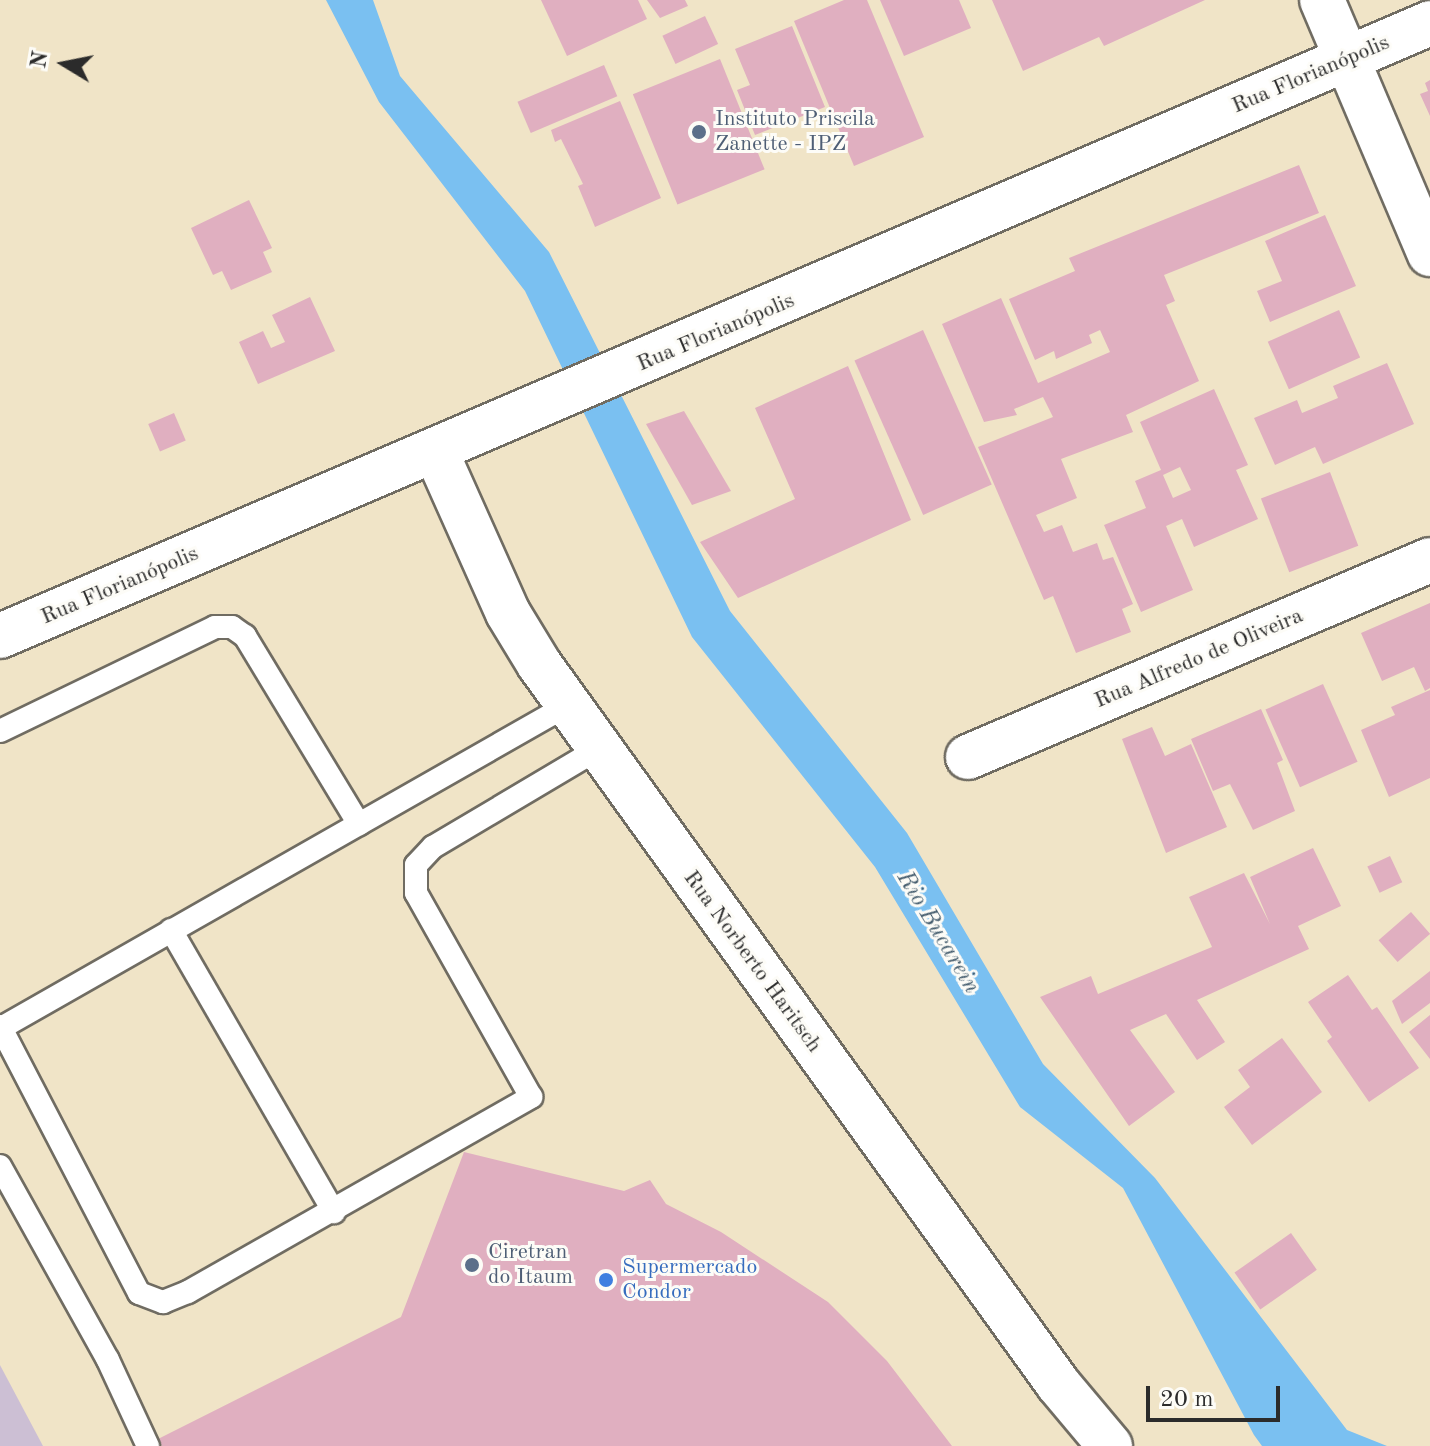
<!DOCTYPE html>
<meta charset="utf-8">
<style>
body{margin:0}
#map{position:relative;width:1430px;height:1446px;overflow:hidden;background:#f0e4c7;font-family:"Old Standard TT",serif}
div>[style]{position:absolute}
.industrial>*{inset:0;background:#ccbfd4}
.water>*{inset:0;background:#7ac0f1}
.building>*{inset:0;background:#e0afc0;transform-origin:0 0}
.roads{filter:drop-shadow(2px 0 #706c62) drop-shadow(-2px 0 #706c62) drop-shadow(0 2px #706c62) drop-shadow(0 -2px #706c62)}
.service>*{height:22px;margin:-11px;padding:0 11px;transform-origin:11px;border-radius:11px;background:#fff}
.minor>*{height:44px;margin:-22px;padding:0 22px;transform-origin:22px;border-radius:22px;background:#fff}
.primary>*{height:44px;margin:-22px;padding:0 22px;transform-origin:22px;border-radius:22px;background:#fff}
.dots>*{width:22px;height:22px;translate:-50% -50%;box-sizing:border-box;border:4px solid #fdfcf7;border-radius:50%}
span{translate:-50% -50%;white-space:nowrap;text-align:center;line-height:1.15;-webkit-text-stroke:6px #fdfcf7;paint-order:stroke}
.street-label{font-size:22px;color:#2b2b2b}
.service-label{font-size:22px;color:#4e5e75}
.left{translate:0 -50%;text-align:left}
.shop-label{font-size:22px;color:#366cbe}
.water-label{font-size:24px;color:#475f70;font-style:italic}
.north{position:absolute;left:24px;top:24px;width:80px;height:80px;-webkit-text-stroke:6px #fdfcf7;paint-order:stroke;rotate:280deg;font-size:22px;font-weight:700;line-height:32px;text-align:center;color:#2b2b2b}
.north::after{content:'';display:block;margin:auto;width:28px;height:36px;background:#2b2b2b;clip-path:polygon(50% 0,100% 100%,50% 72%,0 100%)}
.scale{position:absolute;left:1146px;top:1386px;width:134px;height:36px;box-sizing:border-box;border:4px solid #2b2b2b;border-top:0;padding-left:10px;font-size:24px;line-height:28px;white-space:nowrap;color:#2b2b2b;-webkit-text-stroke:6px #fdfcf7;paint-order:stroke}
</style>
<div id="map">
<div class="industrial">
<i style="clip-path:polygon(0 1365px,43px 1446px,0 1446px)"></i>
</div>
<div class="water">
<i style="clip-path:polygon(326px 0,373px 0,400px 76px,549px 252px,730px 611px,907px 833px,1043px 1064px,1155px 1178px,1347px 1430px,1387px 1446px,1262px 1446px,1254px 1435px,1123px 1188px,1020px 1107px,875px 867px,692px 637px,525px 291px,379px 102px)"></i>
</div>
<div class="building">
<i style="clip-path:polygon(541px 0,638px 0,647px 19px,567px 56px)"></i>
<i style="clip-path:polygon(647px 0,685px 0,688px 6px,660px 18px)"></i>
<i style="clip-path:polygon(844px 0,867px 0,924px 137px,854px 166px,794px 21px)"></i>
<i style="clip-path:polygon(880px 0,959px 0,971px 28px,904px 56px)"></i>
<i style="clip-path:polygon(992px 0,1205px 0,1104px 46px,1099px 37px,1023px 71px)"></i>
<i style="left:705px;top:16px;width:31px;height:47px;rotate:65deg"></i>
<i style="clip-path:polygon(792px 26px,825px 107px,755px 135px,737px 90px,750px 85px,735px 49px)"></i>
<i style="left:720px;top:59px;width:119px;height:94px;rotate:68deg"></i>
<i style="left:604px;top:65px;width:34px;height:94px;rotate:67deg"></i>
<i style="clip-path:polygon(1430px 80px,1430px 116px,1420px 94px,1428px 91px,1425px 83px)"></i>
<i style="clip-path:polygon(620px 101px,661px 198px,595px 227px,578px 186px,583px 184px,561px 139px,555px 142px,551px 130px)"></i>
<i style="clip-path:polygon(1299px 165px,1319px 213px,1164px 275px,1175px 301px,1166px 305px,1199px 381px,1126px 415px,1133px 432px,1061px 459px,1077px 498px,1036px 515px,1044px 532px,1062px 525px,1073px 552px,1097px 543px,1103px 560px,1113px 557px,1133px 604px,1122px 609px,1131px 632px,1076px 653px,1053px 596px,1044px 600px,978px 447px,1053px 417px,1043px 397px,1014px 409px,1017px 415px,984px 422px,942px 324px,1001px 298px,1038px 383px,1110px 352px,1100px 330px,1089px 335px,1092px 343px,1056px 359px,1054px 351px,1035px 360px,1009px 299px,1075px 271px,1069px 258px)"></i>
<i style="clip-path:polygon(249px 200px,272px 248px,263px 252px,272px 272px,231px 290px,222px 271px,213px 275px,191px 228px)"></i>
<i style="clip-path:polygon(1325px 215px,1356px 286px,1270px 322px,1257px 291px,1282px 281px,1265px 241px)"></i>
<i style="clip-path:polygon(310px 297px,335px 351px,258px 384px,239px 342px,263px 331px,271px 348px,285px 342px,272px 315px)"></i>
<i style="left:1339px;top:310px;width:52px;height:78px;rotate:66deg"></i>
<i style="left:923px;top:330px;width:169px;height:75px;rotate:66deg"></i>
<i style="clip-path:polygon(1387px 363px,1414px 424px,1323px 464px,1315px 447px,1275px 465px,1254px 418px,1297px 400px,1302px 413px,1338px 398px,1333px 386px)"></i>
<i style="clip-path:polygon(848px 366px,911px 520px,738px 598px,700px 542px,795px 499px,755px 408px)"></i>
<i style="clip-path:polygon(evenodd,1214px 389px,1248px 465px,1236px 470px,1258px 519px,1194px 547px,1182px 519px,1166px 526px,1193px 590px,1141px 612px,1104px 525px,1146px 508px,1135px 481px,1161px 470px,1140px 422px,1214px 389px,1180px 467px,1191px 490px,1173px 498px,1163px 475px,1180px 467px)"></i>
<i style="clip-path:polygon(684px 411px,731px 491px,692px 505px,646px 424px)"></i>
<i style="left:174px;top:413px;width:30px;height:28px;rotate:67deg"></i>
<i style="left:1330px;top:472px;width:79px;height:74px;rotate:69deg"></i>
<i style="clip-path:polygon(1430px 603px,1430px 688px,1425px 691px,1414px 667px,1382px 681px,1361px 633px)"></i>
<i style="left:1323px;top:684px;width:85px;height:63px;rotate:66deg"></i>
<i style="clip-path:polygon(1430px 690px,1430px 778px,1389px 797px,1361px 730px,1395px 715px,1391px 707px)"></i>
<i style="clip-path:polygon(1261px 709px,1283px 760px,1277px 763px,1295px 811px,1253px 830px,1230px 784px,1213px 791px,1191px 739px)"></i>
<i style="clip-path:polygon(1152px 727px,1165px 756px,1191px 744px,1227px 827px,1166px 853px,1122px 739px)"></i>
<i style="clip-path:polygon(1313px 848px,1341px 906px,1298px 926px,1309px 949px,1197px 1000px,1225px 1042px,1197px 1060px,1166px 1014px,1130px 1030px,1175px 1092px,1129px 1126px,1040px 997px,1091px 976px,1098px 994px,1212px 947px,1189px 897px,1244px 873px,1270px 924px,1250px 877px)"></i>
<i style="left:1390px;top:856px;width:29px;height:25px;rotate:65deg"></i>
<i style="left:1411px;top:912px;width:29px;height:43px;rotate:49deg"></i>
<i style="clip-path:polygon(1430px 971px,1430px 1003px,1402px 1024px,1392px 1001px)"></i>
<i style="clip-path:polygon(1348px 975px,1372px 1010px,1377px 1007px,1419px 1068px,1369px 1102px,1327px 1041px,1332px 1037px,1308px 1002px)"></i>
<i style="clip-path:polygon(1430px 1015px,1430px 1059px,1409px 1032px)"></i>
<i style="clip-path:polygon(1282px 1038px,1322px 1092px,1252px 1145px,1224px 1107px,1250px 1087px,1238px 1070px)"></i>
<i style="clip-path:polygon(464px 1152px,624px 1191px,650px 1180px,666px 1204px,721px 1232px,828px 1302px,887px 1361px,952px 1446px,162px 1446px,158px 1439px,401px 1317px)"></i>
<i style="left:1291px;top:1233px;width:45px;height:69px;rotate:55deg"></i>
</div>
<div class="roads">
<div class="service">
<i style="left:0;top:731px;width:239px;rotate:-25.8deg"></i>
<i style="left:215px;top:627px;width:17px"></i>
<i style="left:232px;top:627px;width:16px;rotate:35deg"></i>
<i style="left:245px;top:636px;width:220px;rotate:58.8deg"></i>
<i style="left:171px;top:930px;width:326px;rotate:60deg"></i>
<i style="left:0;top:1026px;width:301px;rotate:62.5deg"></i>
<i style="left:139px;top:1293px;width:26px;rotate:21deg"></i>
<i style="left:163px;top:1302px;width:27px;rotate:-22deg"></i>
<i style="left:188px;top:1292px;width:395px;rotate:-29.6deg"></i>
<i style="left:531px;top:1097px;width:234px;rotate:-119.4deg"></i>
<i style="left:416px;top:893px;width:28px;rotate:-90deg"></i>
<i style="left:416px;top:865px;width:25px;rotate:-47deg"></i>
<i style="left:433px;top:847px;width:192px;rotate:-30.7deg"></i>
<i style="left:1px;top:1028px;width:653px;rotate:-29.67deg"></i>
<i style="left:0;top:1166px;width:222px;rotate:60.9deg"></i>
<i style="left:108px;top:1360px;width:95px;rotate:65.1deg"></i>
</div>
<div class="minor">
<i style="left:1322px;top:0;width:276px;rotate:67deg"></i>
<i style="left:436px;top:452px;width:176px;rotate:65.9deg"></i>
<i style="left:508px;top:613px;width:60px;rotate:58.7deg"></i>
<i style="left:539px;top:664px;width:888px;rotate:54.21deg"></i>
<i style="left:1058px;top:1384px;width:81px;rotate:50deg"></i>
<i style="left:968px;top:757px;width:502px;rotate:-23.09deg"></i>
</div>
<div class="primary">
<i style="left:0;top:636px;width:1556px;rotate:-23.2deg"></i>
</div>
</div>
<div class="dots">
<i style="left:699px;top:132px;background:#5c6f8a"></i>
<i style="left:472px;top:1265px;background:#5c6f8a"></i>
<i style="left:606px;top:1280px;background:#3f7fe0"></i>
</div>
<div class="street-label">
<span style="left:1311px;top:75px;rotate:-23deg">Rua Florianópolis</span>
<span style="left:716px;top:333px;rotate:-23deg">Rua Florianópolis</span>
<span style="left:120px;top:586px;rotate:-23deg">Rua Florianópolis</span>
<span style="left:1199px;top:659px;rotate:-23deg">Rua Alfredo de Oliveira</span>
<span style="left:752px;top:962px;rotate:54deg">Rua Norberto Haritsch</span>
</div>
<div class="service-label">
<span class="left" style="left:715px;top:132px">Instituto Priscila<br>Zanette - IPZ</span>
<span class="left" style="left:488px;top:1265px">Ciretran<br>do Itaum</span>
</div>
<div class="shop-label">
<span class="left" style="left:622px;top:1280px">Supermercado<br>Condor</span>
</div>
<div class="water-label">
<span style="left:937px;top:933px;rotate:59deg">Rio Bucarein</span>
</div>
<div class="north">N</div>
<div class="scale">20 m</div>
</div>
